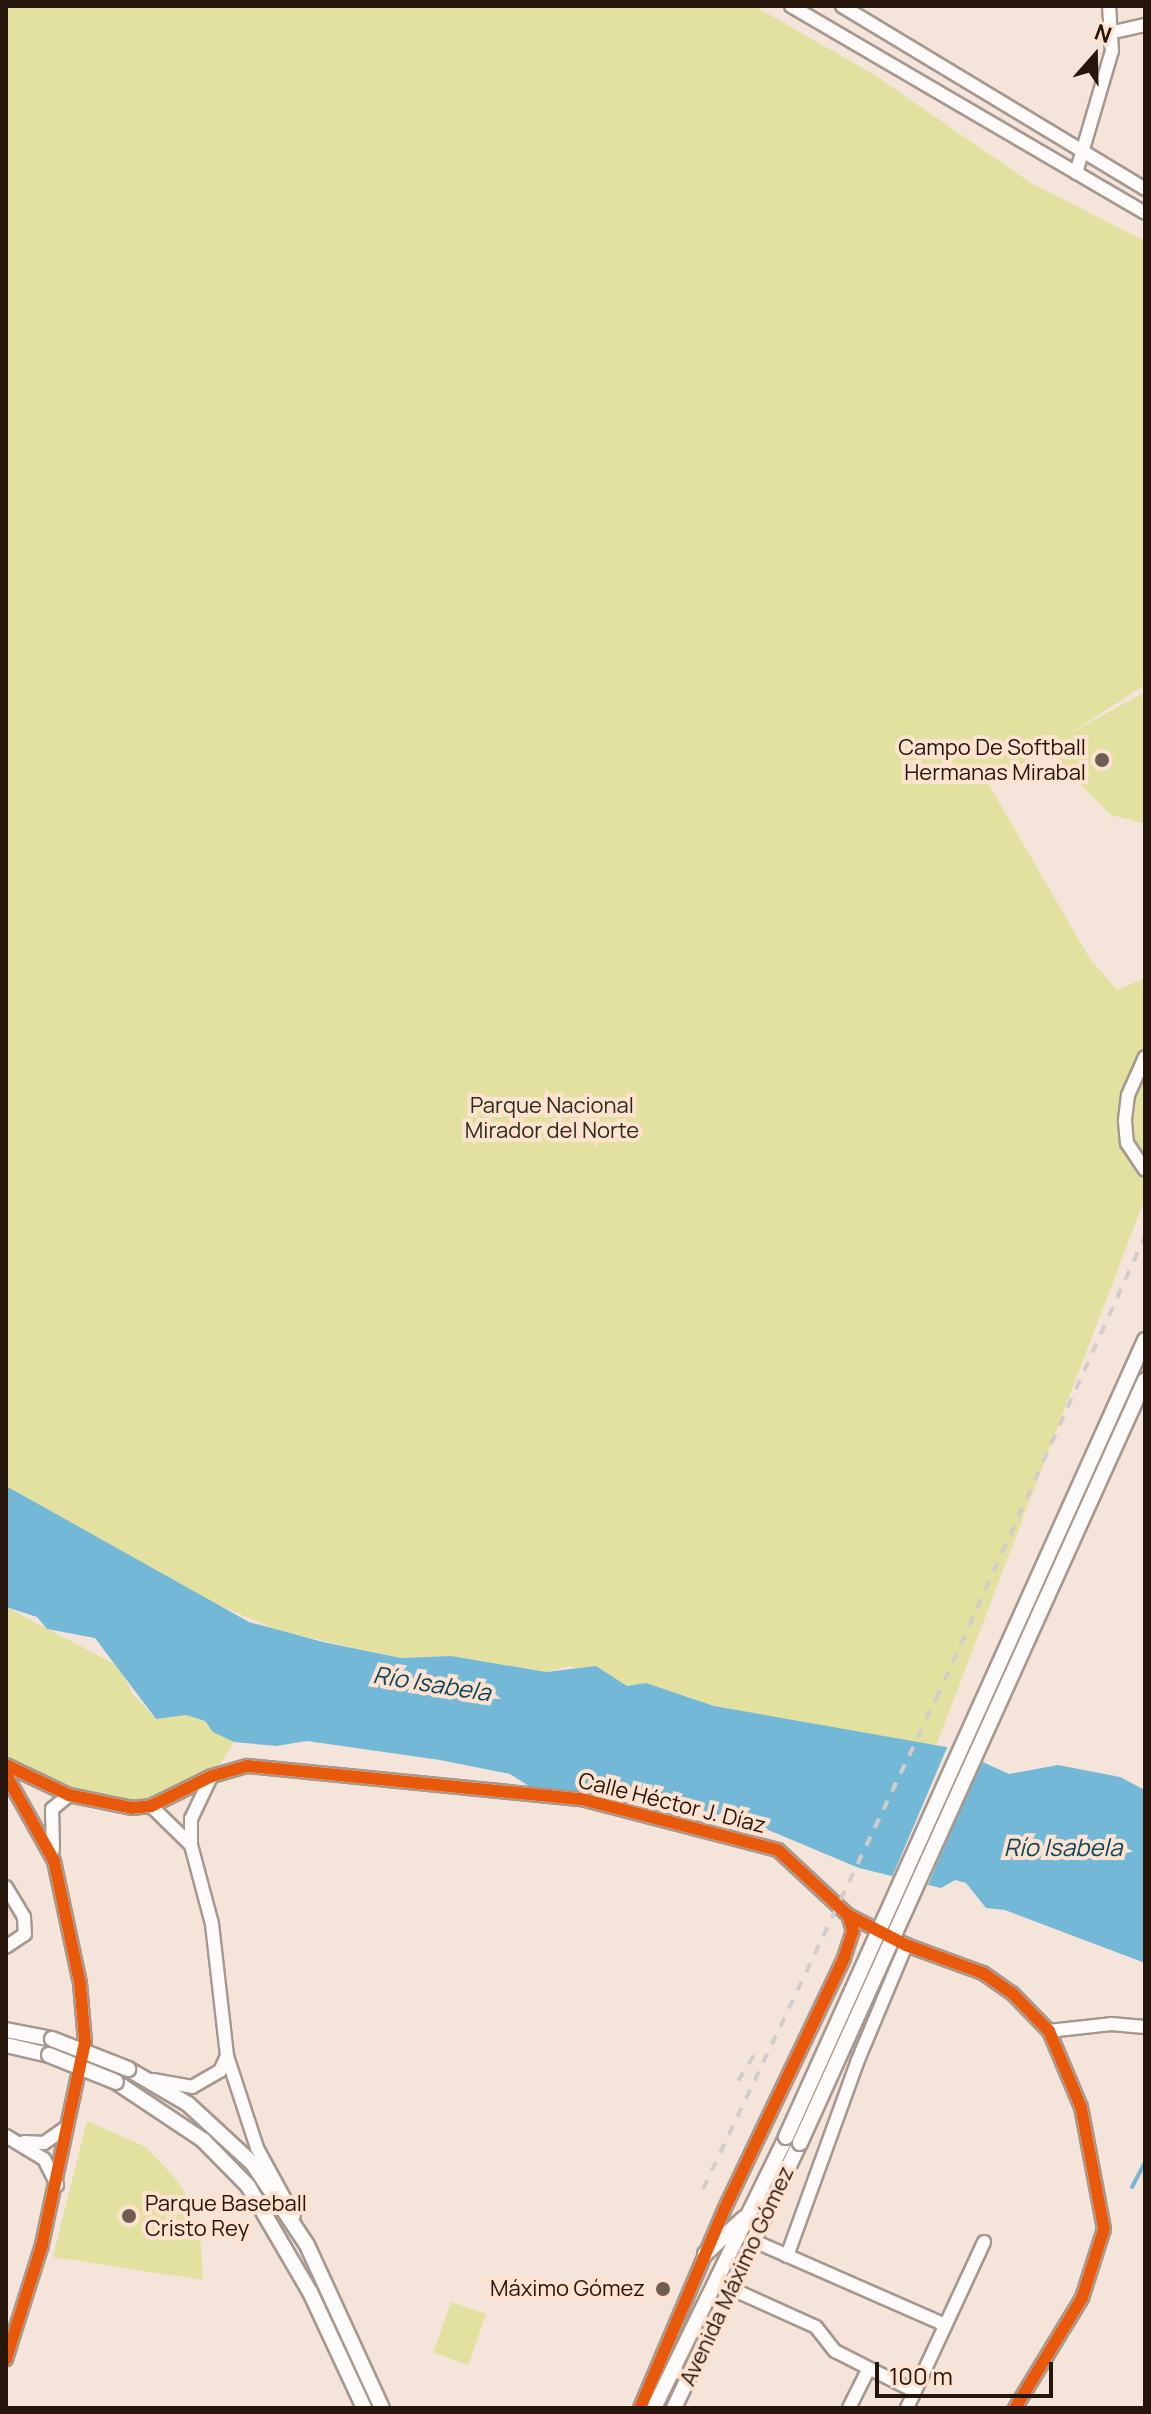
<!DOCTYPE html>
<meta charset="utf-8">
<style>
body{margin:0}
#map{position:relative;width:1151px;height:2414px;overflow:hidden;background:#f4e4da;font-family:Manrope,sans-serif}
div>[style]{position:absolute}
.green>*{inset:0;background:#e2e1a0;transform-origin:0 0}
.water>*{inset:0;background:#74b8d8}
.pier>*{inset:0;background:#f4e4da;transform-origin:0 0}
.stream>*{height:4px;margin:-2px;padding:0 2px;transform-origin:2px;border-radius:2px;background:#74b8d8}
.roads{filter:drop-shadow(2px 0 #a6988e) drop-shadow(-2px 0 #a6988e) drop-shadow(0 2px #a6988e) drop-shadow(0 -2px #a6988e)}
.minor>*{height:12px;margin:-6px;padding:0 6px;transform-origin:6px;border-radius:6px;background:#fdfbf9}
.major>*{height:14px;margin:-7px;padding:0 7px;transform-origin:7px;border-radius:7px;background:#fdfbf9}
.rail>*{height:4px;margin-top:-2px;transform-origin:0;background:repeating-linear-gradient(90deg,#d2cdcb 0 10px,transparent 0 20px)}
.bridges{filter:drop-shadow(2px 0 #a6988e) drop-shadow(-2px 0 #a6988e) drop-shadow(0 2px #a6988e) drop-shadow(0 -2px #a6988e)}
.major-bridge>*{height:14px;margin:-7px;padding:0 7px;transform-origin:7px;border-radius:7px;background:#fdfbf9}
.cycleway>*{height:12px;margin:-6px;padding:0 6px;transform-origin:6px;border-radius:6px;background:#e8590c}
.dots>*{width:22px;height:22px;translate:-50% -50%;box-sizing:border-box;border:4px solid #fee2d0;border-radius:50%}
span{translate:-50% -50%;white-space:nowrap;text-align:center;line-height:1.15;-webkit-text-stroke:8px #fee2d0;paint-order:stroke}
.poi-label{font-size:22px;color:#25150a}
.right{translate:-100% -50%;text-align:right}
.left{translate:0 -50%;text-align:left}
.park-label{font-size:22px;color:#2b2d18}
.street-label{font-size:22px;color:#25150a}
.water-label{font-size:24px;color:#0c4761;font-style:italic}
.frame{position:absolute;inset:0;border:8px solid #25150a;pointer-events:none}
.north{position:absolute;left:1055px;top:16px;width:80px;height:80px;-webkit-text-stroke:6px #fee2d0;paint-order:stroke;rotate:20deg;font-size:22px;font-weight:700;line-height:32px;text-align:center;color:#25150a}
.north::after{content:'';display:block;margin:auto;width:28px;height:36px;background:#25150a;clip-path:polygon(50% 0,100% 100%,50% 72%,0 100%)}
.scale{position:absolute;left:875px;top:2362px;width:178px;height:36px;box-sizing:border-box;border:4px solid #25150a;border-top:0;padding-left:10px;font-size:24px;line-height:28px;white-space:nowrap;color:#25150a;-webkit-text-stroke:6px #fee2d0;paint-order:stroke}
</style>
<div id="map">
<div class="green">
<i style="clip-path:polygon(6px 6px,754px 6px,873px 74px,1031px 183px,1145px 241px,1145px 685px,1067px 735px,1145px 692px,1145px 824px,1111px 815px,1069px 774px,1050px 746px,989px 785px,1090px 959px,1117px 990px,1145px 978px,1145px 1198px,936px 1746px,714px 1706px,646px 1683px,627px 1686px,569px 1666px,546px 1672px,451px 1656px,401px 1658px,282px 1632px,200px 1597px,6px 1486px)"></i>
<i style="clip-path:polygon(6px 1607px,120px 1667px,132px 1693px,156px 1719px,186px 1715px,205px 1721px,234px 1742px,212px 1776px,151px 1806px,69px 1795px,6px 1765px)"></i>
<i style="clip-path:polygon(87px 2121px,146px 2147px,174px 2177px,188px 2197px,200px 2235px,203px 2280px,53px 2257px)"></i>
<i style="left:451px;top:2302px;width:37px;height:54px;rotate:19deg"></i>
</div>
<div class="water">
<i style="clip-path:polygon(6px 1486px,249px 1622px,323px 1642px,401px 1658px,451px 1656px,546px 1672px,596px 1666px,627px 1686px,646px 1683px,714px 1706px,952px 1748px,1009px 1774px,1058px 1765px,1120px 1777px,1145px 1790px,1145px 1963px,1005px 1910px,986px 1908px,966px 1883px,955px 1880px,941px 1888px,859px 1868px,766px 1829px,734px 1809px,726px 1807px,719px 1815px,625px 1792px,597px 1800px,532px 1788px,510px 1774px,440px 1760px,307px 1741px,276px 1746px,234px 1742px,213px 1732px,205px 1721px,186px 1715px,156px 1719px,95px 1638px,47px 1629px,37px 1617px,6px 1607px)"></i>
</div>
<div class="pier">
<i style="left:949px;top:1743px;width:36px;height:150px;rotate:23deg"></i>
</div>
<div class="stream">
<i style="left:1132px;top:2187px;width:27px;rotate:-62deg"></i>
</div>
<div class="roads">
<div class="minor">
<i style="left:791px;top:6px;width:410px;rotate:30.3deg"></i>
<i style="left:842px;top:6px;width:354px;rotate:31.1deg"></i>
<i style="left:1114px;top:32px;width:32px;rotate:-13deg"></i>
<i style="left:1076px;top:173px;width:127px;rotate:-73.6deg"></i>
<i style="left:1112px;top:51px;width:45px;rotate:-93.8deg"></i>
<i style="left:1145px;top:1057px;width:42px;rotate:114.1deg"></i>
<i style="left:1128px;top:1095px;width:26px;rotate:97deg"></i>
<i style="left:1125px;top:1121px;width:22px;rotate:85deg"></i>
<i style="left:1127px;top:1143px;width:32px;rotate:56deg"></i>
<i style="left:6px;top:1765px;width:70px;rotate:25.5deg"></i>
<i style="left:69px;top:1795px;width:64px;rotate:11.7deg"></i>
<i style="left:132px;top:1808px;width:19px;rotate:-6deg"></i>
<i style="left:151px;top:1806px;width:68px;rotate:-26.2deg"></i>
<i style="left:212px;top:1776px;width:37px;rotate:-16deg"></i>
<i style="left:248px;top:1766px;width:335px;rotate:5.7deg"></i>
<i style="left:581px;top:1799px;width:203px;rotate:14.5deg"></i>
<i style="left:778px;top:1850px;width:96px;rotate:42.9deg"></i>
<i style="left:848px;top:1915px;width:65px;rotate:27.3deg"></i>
<i style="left:906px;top:1945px;width:82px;rotate:20deg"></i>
<i style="left:983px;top:1973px;width:35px;rotate:35deg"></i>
<i style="left:1012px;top:1993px;width:53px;rotate:45.8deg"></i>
<i style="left:1049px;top:2031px;width:82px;rotate:67.2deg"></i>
<i style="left:1081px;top:2107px;width:124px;rotate:79.3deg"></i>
<i style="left:1104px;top:2229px;width:72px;rotate:107.7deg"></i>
<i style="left:1082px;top:2298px;width:129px;rotate:121.3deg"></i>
<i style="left:6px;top:1775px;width:98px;rotate:60.8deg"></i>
<i style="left:54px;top:1861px;width:125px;rotate:78deg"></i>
<i style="left:80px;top:1983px;width:59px;rotate:85.2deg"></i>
<i style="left:85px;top:2042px;width:208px;rotate:102deg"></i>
<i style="left:42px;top:2245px;width:120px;rotate:107.5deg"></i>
<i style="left:151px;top:1806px;width:56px;rotate:44.3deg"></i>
<i style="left:191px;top:1845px;width:82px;rotate:75.1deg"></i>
<i style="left:212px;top:1924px;width:133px;rotate:83.5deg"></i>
<i style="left:227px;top:2056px;width:97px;rotate:71.9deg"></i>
<i style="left:257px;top:2148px;width:77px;rotate:61.4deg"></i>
<i style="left:191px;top:1845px;width:26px;rotate:-90deg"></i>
<i style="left:191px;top:1819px;width:44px;rotate:-64.6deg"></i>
<i style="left:53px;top:1850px;width:41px;rotate:-91.4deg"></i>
<i style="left:52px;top:1809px;width:22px;rotate:-39deg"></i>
<i style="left:6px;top:1887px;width:35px;rotate:59deg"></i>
<i style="left:24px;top:1917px;width:17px;rotate:87deg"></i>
<i style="left:25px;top:1934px;width:23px;rotate:146deg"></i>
<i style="left:1049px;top:2031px;width:62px;rotate:-6.4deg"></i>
<i style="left:1111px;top:2024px;width:34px;rotate:5deg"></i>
<i style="left:153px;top:2080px;width:40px;rotate:10deg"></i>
<i style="left:192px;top:2087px;width:32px;rotate:-30deg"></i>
<i style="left:220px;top:2071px;width:17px;rotate:-65deg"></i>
<i style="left:6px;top:2136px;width:44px;rotate:31.2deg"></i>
<i style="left:44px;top:2159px;width:29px;rotate:63deg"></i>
<i style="left:24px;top:2142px;width:20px;rotate:3deg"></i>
<i style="left:44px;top:2143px;width:28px;rotate:-35deg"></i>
<i style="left:754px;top:2241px;width:209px;rotate:23.7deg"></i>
<i style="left:787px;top:2256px;width:208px;rotate:-70.1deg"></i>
<i style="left:858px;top:2060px;width:125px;rotate:-67.3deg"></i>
<i style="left:732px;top:2289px;width:92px;rotate:24.3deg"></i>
<i style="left:816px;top:2327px;width:31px;rotate:52deg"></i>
<i style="left:835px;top:2351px;width:89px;rotate:26.9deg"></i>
<i style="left:640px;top:2408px;width:215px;rotate:-67deg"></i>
<i style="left:724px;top:2210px;width:279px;rotate:-64.5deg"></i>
<i style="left:844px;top:1958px;width:28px;rotate:-72deg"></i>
<i style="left:853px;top:1931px;width:17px;rotate:-107deg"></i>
<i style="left:849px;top:2408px;width:42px;rotate:-63.4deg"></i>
<i style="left:907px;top:2408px;width:183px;rotate:-65.1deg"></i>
</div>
<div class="major">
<i style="left:6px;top:2030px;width:47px;rotate:11.1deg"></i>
<i style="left:6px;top:2045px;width:44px;rotate:13.1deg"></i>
<i style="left:128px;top:2069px;width:69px;rotate:30.3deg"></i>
<i style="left:188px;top:2104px;width:88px;rotate:42.7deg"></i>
<i style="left:253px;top:2164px;width:97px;rotate:56.3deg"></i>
<i style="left:307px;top:2245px;width:179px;rotate:65.3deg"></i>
<i style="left:116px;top:2082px;width:105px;rotate:33.7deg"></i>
<i style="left:203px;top:2140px;width:64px;rotate:45.6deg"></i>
<i style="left:248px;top:2186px;width:123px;rotate:59.7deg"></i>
<i style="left:310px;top:2292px;width:128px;rotate:65deg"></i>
<i style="left:705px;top:2254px;width:53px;rotate:-42.7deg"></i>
<i style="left:654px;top:2408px;width:301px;rotate:-64deg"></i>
<i style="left:674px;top:2408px;width:293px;rotate:-64.6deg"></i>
</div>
</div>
<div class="rail">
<i style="left:738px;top:2081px;width:32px;rotate:-58deg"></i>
<i style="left:703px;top:2189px;width:543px;rotate:-64.57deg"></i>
<i style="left:936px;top:1699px;width:508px;rotate:-65.71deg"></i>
</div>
<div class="bridges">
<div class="major-bridge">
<i style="left:52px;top:2039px;width:82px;rotate:21.5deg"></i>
<i style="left:49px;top:2055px;width:72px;rotate:21.9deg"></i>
<i style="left:786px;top:2137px;width:874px;rotate:-65.75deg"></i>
<i style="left:800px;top:2143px;width:837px;rotate:-65.67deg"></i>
</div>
</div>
<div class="cycleway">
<i style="left:6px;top:1765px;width:70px;rotate:25.5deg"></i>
<i style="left:69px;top:1795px;width:64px;rotate:11.7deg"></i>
<i style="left:132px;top:1808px;width:19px;rotate:-6deg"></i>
<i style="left:151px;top:1806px;width:68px;rotate:-26.2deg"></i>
<i style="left:212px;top:1776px;width:37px;rotate:-16deg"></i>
<i style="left:248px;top:1766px;width:335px;rotate:5.7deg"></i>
<i style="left:581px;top:1799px;width:203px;rotate:14.5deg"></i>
<i style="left:778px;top:1850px;width:96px;rotate:42.9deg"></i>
<i style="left:848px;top:1915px;width:65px;rotate:27.3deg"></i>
<i style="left:906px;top:1945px;width:82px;rotate:20deg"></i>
<i style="left:983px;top:1973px;width:35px;rotate:35deg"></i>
<i style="left:1012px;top:1993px;width:53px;rotate:45.8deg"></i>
<i style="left:1049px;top:2031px;width:82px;rotate:67.2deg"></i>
<i style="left:1081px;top:2107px;width:124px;rotate:79.3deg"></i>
<i style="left:1104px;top:2229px;width:72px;rotate:107.7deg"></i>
<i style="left:1082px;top:2298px;width:129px;rotate:121.3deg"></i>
<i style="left:6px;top:1775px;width:98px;rotate:60.8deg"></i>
<i style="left:54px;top:1861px;width:125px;rotate:78deg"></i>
<i style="left:80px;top:1983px;width:59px;rotate:85.2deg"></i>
<i style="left:85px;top:2042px;width:208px;rotate:102deg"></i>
<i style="left:42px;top:2245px;width:120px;rotate:107.5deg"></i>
<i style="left:640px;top:2408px;width:215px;rotate:-67deg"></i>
<i style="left:724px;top:2210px;width:279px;rotate:-64.5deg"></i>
<i style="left:844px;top:1958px;width:28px;rotate:-72deg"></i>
<i style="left:853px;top:1931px;width:17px;rotate:-107deg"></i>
</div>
<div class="dots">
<i style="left:1102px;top:760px;background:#6d5d53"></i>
<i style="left:129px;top:2216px;background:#6d5d53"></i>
<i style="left:663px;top:2289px;background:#6d5d53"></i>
</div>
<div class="poi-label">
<span class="right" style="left:1086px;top:760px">Campo De Softball<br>Hermanas Mirabal</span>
<span class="left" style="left:145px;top:2216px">Parque Baseball<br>Cristo Rey</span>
<span class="right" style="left:645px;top:2289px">Máximo Gómez</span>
</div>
<div class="park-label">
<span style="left:552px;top:1118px">Parque Nacional<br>Mirador del Norte</span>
</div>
<div class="street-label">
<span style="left:672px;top:1803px;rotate:14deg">Calle Héctor J. Díaz</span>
<span style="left:737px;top:2276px;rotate:-65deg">Avenida Máximo Gómez</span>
</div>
<div class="water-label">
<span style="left:432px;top:1683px;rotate:9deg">Río Isabela</span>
<span style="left:1063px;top:1847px">Río Isabela</span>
</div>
<div class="frame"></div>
<div class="north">N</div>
<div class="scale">100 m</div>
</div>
